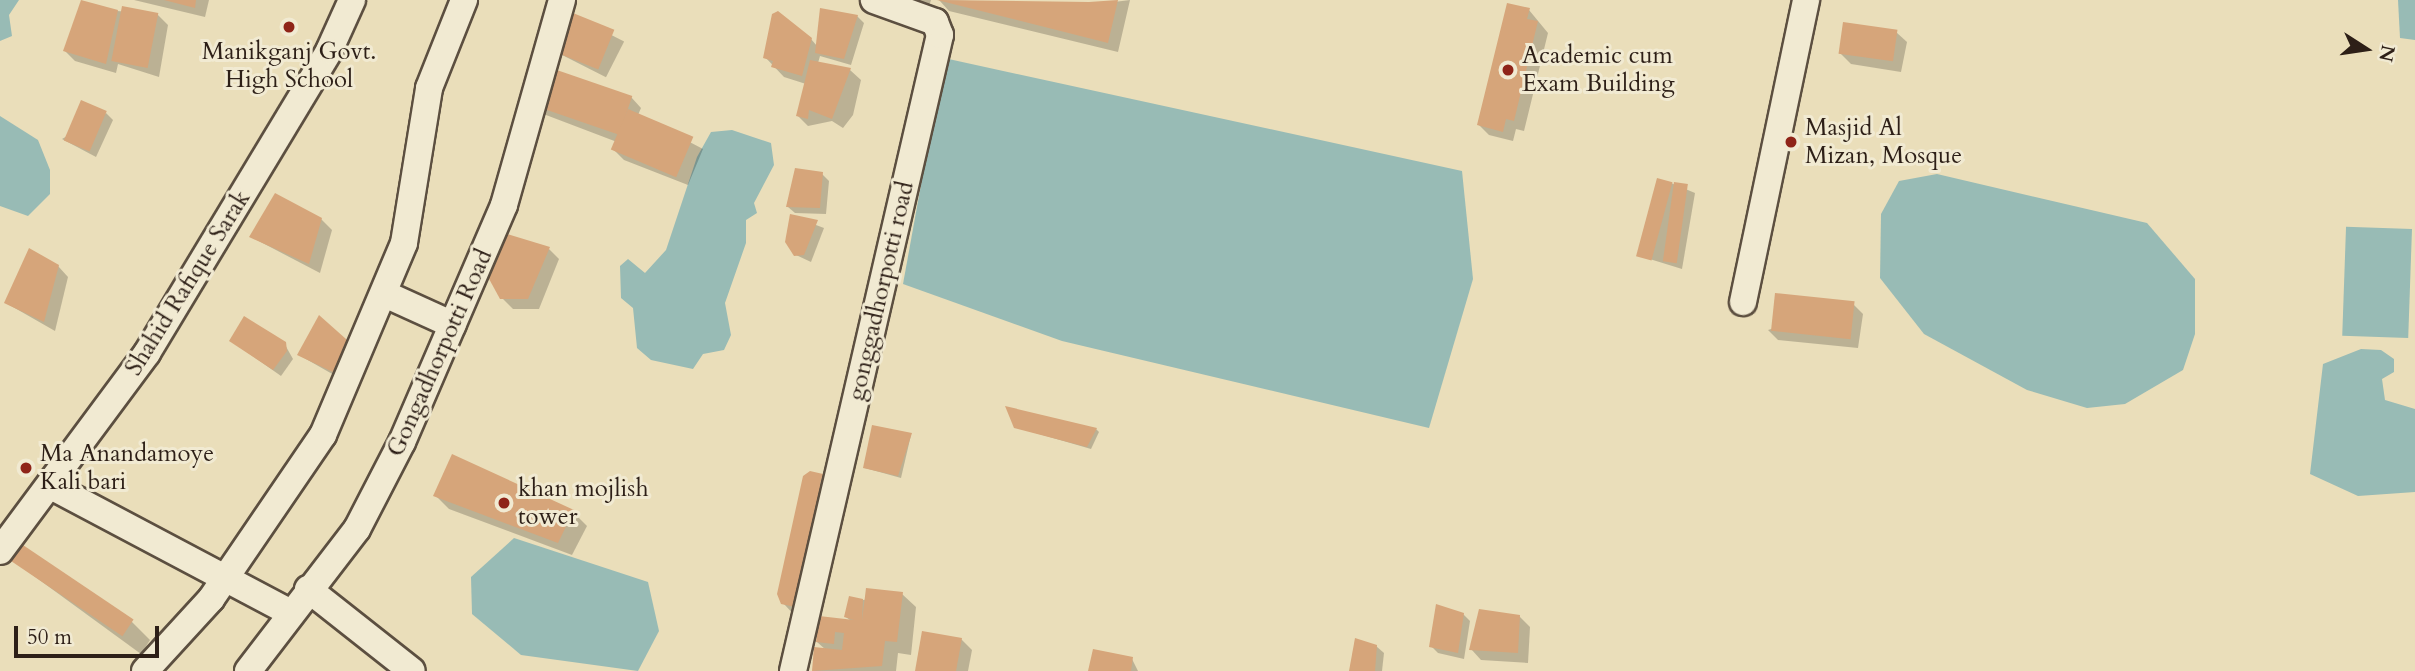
<!DOCTYPE html>
<style>
body{margin:0}
#map{position:relative;width:2415px;height:671px;overflow:hidden;background:#eadeba;font-family:Cardo,serif}
div>[style]{position:absolute}
.water>*{inset:0;background:#98bbb5;transform-origin:0 0}
.shadow>*{inset:0;background:#0003;transform-origin:0 0}
.building>*{inset:0;background:#d6a57a;transform-origin:0 0}
.roads{filter:drop-shadow(2px 0 #5c4f40) drop-shadow(-2px 0 #5c4f40) drop-shadow(0 2px #5c4f40) drop-shadow(0 -2px #5c4f40)}
.minor>*{height:26px;margin:-13px;padding:0 13px;transform-origin:13px;border-radius:13px;background:#f1ead2}
.dots>*{width:19px;height:19px;translate:-50% -50%;box-sizing:border-box;border:4px solid #f1ead2;border-radius:50%}
span{translate:-50% -50%;white-space:nowrap;text-align:center;line-height:1.15;-webkit-text-stroke:6px #f1ead2;paint-order:stroke}
.poi-label{font-size:24px;color:#2d1f17}
.left{translate:0 -50%;text-align:left}
.street-label{font-size:24px;color:#2d1f17}
.north{position:absolute;left:2331px;top:14px;width:70px;height:70px;-webkit-text-stroke:5px #f1ead2;paint-order:stroke;rotate:102deg;font-size:19px;font-weight:700;line-height:28px;text-align:center;color:#2d1f17}
.north::after{content:'';display:block;margin:auto;width:24px;height:32px;background:#2d1f17;clip-path:polygon(50% 0,100% 100%,50% 72%,0 100%)}
.scale{position:absolute;left:14px;top:626px;width:145px;height:32px;box-sizing:border-box;border:4px solid #2d1f17;border-top:0;padding-left:9px;font-size:21px;line-height:24px;white-space:nowrap;color:#2d1f17;-webkit-text-stroke:5px #f1ead2;paint-order:stroke}
</style>
<div id="map">
<div class="water">
<i style="clip-path:polygon(0 0,19px 0,9px 15px,12px 36px,0 41px)"></i>
<i style="clip-path:polygon(2398px 0,2415px 0,2415px 40px,2400px 38px)"></i>
<i style="clip-path:polygon(944px 58px,1462px 171px,1473px 279px,1429px 428px,1062px 341px,903px 284px)"></i>
<i style="clip-path:polygon(0 116px,38px 140px,50px 170px,50px 194px,28px 216px,0 206px)"></i>
<i style="clip-path:polygon(732px 130px,771px 143px,774px 165px,754px 203px,757px 213px,746px 220px,746px 243px,725px 303px,731px 335px,724px 350px,703px 354px,693px 369px,651px 360px,637px 348px,633px 308px,621px 298px,620px 266px,628px 259px,645px 273px,666px 250px,697px 157px,711px 132px)"></i>
<i style="clip-path:polygon(1937px 174px,2147px 223px,2195px 279px,2195px 334px,2183px 370px,2125px 404px,2087px 408px,2027px 390px,1924px 334px,1880px 278px,1881px 214px,1899px 181px)"></i>
<i style="left:2412px;top:229px;width:109px;height:66px;rotate:92deg"></i>
<i style="clip-path:polygon(2361px 349px,2381px 350px,2394px 359px,2394px 372px,2382px 379px,2385px 400px,2415px 409px,2415px 492px,2358px 496px,2310px 474px,2323px 364px)"></i>
<i style="clip-path:polygon(514px 538px,648px 582px,659px 631px,638px 671px,521px 655px,472px 614px,471px 577px)"></i>
</div>
<div class="shadow">
<i style="clip-path:polygon(134px 0,209px 0,205px 17px)"></i>
<i style="clip-path:polygon(890px 0,931px 0,926px 16px)"></i>
<i style="clip-path:polygon(939px 0,1090px 5px,1130px 0,1118px 52px,949px 11px)"></i>
<i style="clip-path:polygon(1529px 10px,1548px 33px,1524px 131px,1516px 129px,1513px 141px,1489px 135px,1479px 125px)"></i>
<i style="clip-path:polygon(117px 11px,157px 14px,168px 25px,159px 77px,118px 64px,116px 73px,75px 61px,65px 51px)"></i>
<i style="left:568px;top:13px;width:63px;height:40px;rotate:27deg"></i>
<i style="clip-path:polygon(857px 16px,864px 23px,851px 65px,820px 56px,818px 63px,850px 70px,861px 80px,853px 115px,843px 128px,832px 121px,808px 126px,798px 116px,806px 84px,784px 77px,765px 57px,811px 39px,817px 46px)"></i>
<i style="clip-path:polygon(1896px 32px,1907px 42px,1901px 72px,1851px 64px,1840px 53px)"></i>
<i style="clip-path:polygon(631px 97px,641px 108px,638px 115px,703px 149px,688px 185px,624px 160px,614px 150px,617px 142px,546px 115px,535px 105px)"></i>
<i style="clip-path:polygon(106px 113px,113px 120px,96px 157px,62px 139px)"></i>
<i style="clip-path:polygon(822px 174px,829px 181px,826px 214px,795px 213px,788px 207px)"></i>
<i style="clip-path:polygon(1671px 183px,1695px 193px,1682px 269px,1640px 256px)"></i>
<i style="clip-path:polygon(792px 216px,824px 228px,811px 262px,796px 255px)"></i>
<i style="clip-path:polygon(321px 219px,332px 230px,320px 273px,251px 237px)"></i>
<i style="clip-path:polygon(549px 249px,559px 259px,539px 309px,513px 309px,502px 298px)"></i>
<i style="clip-path:polygon(58px 266px,68px 277px,55px 331px,6px 303px)"></i>
<i style="clip-path:polygon(1853px 304px,1863px 314px,1858px 348px,1778px 340px,1768px 330px)"></i>
<i style="clip-path:polygon(231px 341px,284px 343px,293px 359px,281px 376px)"></i>
<i style="clip-path:polygon(354px 348px,348px 383px,299px 355px)"></i>
<i style="clip-path:polygon(1015px 427px,1096px 429px,1099px 432px,1091px 449px)"></i>
<i style="clip-path:polygon(911px 435px,901px 478px,865px 468px)"></i>
<i style="clip-path:polygon(822px 475px,836px 489px,797px 618px,783px 603px)"></i>
<i style="clip-path:polygon(435px 495px,573px 512px,587px 526px,572px 555px,449px 509px)"></i>
<i style="clip-path:polygon(8px 557px,131px 621px,150px 640px,141px 654px)"></i>
<i style="clip-path:polygon(902px 594px,916px 607px,911px 655px,898px 653px,896px 671px,813px 671px,816px 649px,826px 650px,817px 642px,851px 621px,846px 617px,863px 600px)"></i>
<i style="clip-path:polygon(1463px 614px,1470px 621px,1464px 659px,1438px 653px,1431px 646px)"></i>
<i style="clip-path:polygon(1519px 616px,1530px 627px,1528px 663px,1481px 660px,1471px 649px)"></i>
<i style="clip-path:polygon(961px 639px,972px 650px,968px 671px,917px 671px)"></i>
<i style="clip-path:polygon(1376px 646px,1384px 653px,1382px 671px,1351px 671px)"></i>
<i style="clip-path:polygon(1132px 659px,1138px 671px,1090px 671px)"></i>
</div>
<div class="building">
<i style="clip-path:polygon(81px 0,118px 10px,106px 64px,63px 51px)"></i>
<i style="clip-path:polygon(164px 0,196px 0,195px 8px)"></i>
<i style="clip-path:polygon(937px 0,1089px 2px,1118px 0,1108px 43px)"></i>
<i style="clip-path:polygon(1507px 3px,1530px 8px,1527px 19px,1538px 21px,1514px 121px,1506px 119px,1503px 132px,1477px 125px)"></i>
<i style="left:122px;top:6px;width:37px;height:56px;rotate:11deg"></i>
<i style="clip-path:polygon(820px 8px,858px 15px,844px 59px,815px 53px)"></i>
<i style="left:568px;top:11px;width:50px;height:43px;rotate:22deg"></i>
<i style="clip-path:polygon(778px 11px,812px 38px,802px 76px,771px 67px,773px 61px,763px 58px,772px 14px)"></i>
<i style="left:1843px;top:22px;width:55px;height:32px;rotate:8deg"></i>
<i style="clip-path:polygon(810px 60px,851px 68px,832px 119px,809px 110px,808px 119px,796px 116px)"></i>
<i style="left:551px;top:68px;width:86px;height:41px;rotate:19deg"></i>
<i style="left:81px;top:100px;width:28px;height:44px;rotate:23deg"></i>
<i style="left:628px;top:109px;width:71px;height:44px;rotate:23deg"></i>
<i style="clip-path:polygon(795px 168px,823px 172px,820px 208px,786px 207px)"></i>
<i style="left:1657px;top:178px;width:16px;height:81px;rotate:15deg"></i>
<i style="left:1674px;top:182px;width:14px;height:80px;rotate:8deg"></i>
<i style="clip-path:polygon(275px 193px,322px 218px,309px 264px,249px 237px)"></i>
<i style="clip-path:polygon(790px 214px,818px 220px,804px 255px,794px 256px,785px 242px)"></i>
<i style="clip-path:polygon(507px 234px,550px 247px,528px 299px,500px 299px,488px 277px)"></i>
<i style="clip-path:polygon(29px 248px,59px 265px,44px 322px,4px 303px)"></i>
<i style="left:1775px;top:293px;width:80px;height:38px;rotate:6deg"></i>
<i style="clip-path:polygon(319px 315px,355px 347px,337px 374px,297px 355px)"></i>
<i style="clip-path:polygon(244px 316px,286px 342px,287px 351px,273px 370px,229px 341px)"></i>
<i style="clip-path:polygon(1005px 406px,1097px 428px,1087px 447px,1014px 428px)"></i>
<i style="clip-path:polygon(872px 425px,912px 433px,898px 476px,863px 468px)"></i>
<i style="clip-path:polygon(452px 454px,574px 510px,558px 543px,433px 496px)"></i>
<i style="clip-path:polygon(810px 471px,823px 474px,820px 484px,828px 486px,795px 607px,781px 604px,777px 594px,803px 476px)"></i>
<i style="left:20px;top:543px;width:137px;height:20px;rotate:34deg"></i>
<i style="clip-path:polygon(866px 588px,903px 592px,897px 642px,885px 641px,882px 666px,812px 671px,814px 647px,842px 650px,844px 633px,835px 632px,834px 644px,816px 642px,819px 616px,854px 620px,844px 617px,849px 596px,863px 599px,862px 621px)"></i>
<i style="clip-path:polygon(1436px 604px,1464px 613px,1458px 653px,1429px 647px)"></i>
<i style="clip-path:polygon(1479px 609px,1520px 615px,1518px 653px,1469px 650px)"></i>
<i style="clip-path:polygon(922px 631px,962px 638px,956px 671px,915px 671px)"></i>
<i style="clip-path:polygon(1355px 638px,1377px 645px,1375px 671px,1349px 671px)"></i>
<i style="clip-path:polygon(1093px 649px,1133px 657px,1131px 671px,1088px 671px)"></i>
</div>
<div class="roads">
<div class="minor">
<i style="left:387px;top:295px;width:72px;rotate:24.4deg"></i>
<i style="left:1743px;top:302px;width:309px;rotate:-78.2deg"></i>
<i style="left:51px;top:486px;width:272px;rotate:27.9deg"></i>
<i style="left:0;top:551px;width:247px;rotate:-53.4deg"></i>
<i style="left:147px;top:353px;width:353px;rotate:-58.9deg"></i>
<i style="left:329px;top:51px;width:56px;rotate:-65.7deg"></i>
<i style="left:308px;top:589px;width:132px;rotate:38.3deg"></i>
<i style="left:145px;top:671px;width:98px;rotate:-47.5deg"></i>
<i style="left:211px;top:599px;width:199px;rotate:-55.7deg"></i>
<i style="left:323px;top:435px;width:208px;rotate:-67.1deg"></i>
<i style="left:404px;top:243px;width:157px;rotate:-80.8deg"></i>
<i style="left:429px;top:88px;width:95px;rotate:-68.3deg"></i>
<i style="left:248px;top:671px;width:179px;rotate:-52.5deg"></i>
<i style="left:357px;top:529px;width:98px;rotate:-62.7deg"></i>
<i style="left:402px;top:442px;width:258px;rotate:-66.7deg"></i>
<i style="left:504px;top:205px;width:213px;rotate:-74.2deg"></i>
<i style="left:793px;top:671px;width:653px;rotate:-76.99deg"></i>
<i style="left:940px;top:35px;width:14px;rotate:-111deg"></i>
<i style="left:935px;top:22px;width:65px;rotate:-160.2deg"></i>
</div>
</div>
<div class="dots">
<i style="left:289px;top:27px;background:#8f2418"></i>
<i style="left:1508px;top:70px;background:#8f2418"></i>
<i style="left:1791px;top:142px;background:#8f2418"></i>
<i style="left:26px;top:468px;background:#8f2418"></i>
<i style="left:504px;top:503px;background:#8f2418"></i>
</div>
<div class="poi-label">
<span style="left:289px;top:66px">Manikganj Govt.<br>High School</span>
<span class="left" style="left:1522px;top:70px">Academic cum<br>Exam Building</span>
<span class="left" style="left:1805px;top:142px">Masjid Al<br>Mizan, Mosque</span>
<span class="left" style="left:40px;top:468px">Ma Anandamoye<br>Kali bari</span>
<span class="left" style="left:518px;top:503px">khan mojlish<br>tower</span>
</div>
<div class="street-label">
<span style="left:188px;top:283px;rotate:-58deg">Shahid Rafique Sarak</span>
<span style="left:881px;top:291px;rotate:-77deg">gonggadhorpotti road</span>
<span style="left:440px;top:353px;rotate:-66deg">Gongadhorpotti Road</span>
</div>
<div class="north">N</div>
<div class="scale">50 m</div>
</div>
